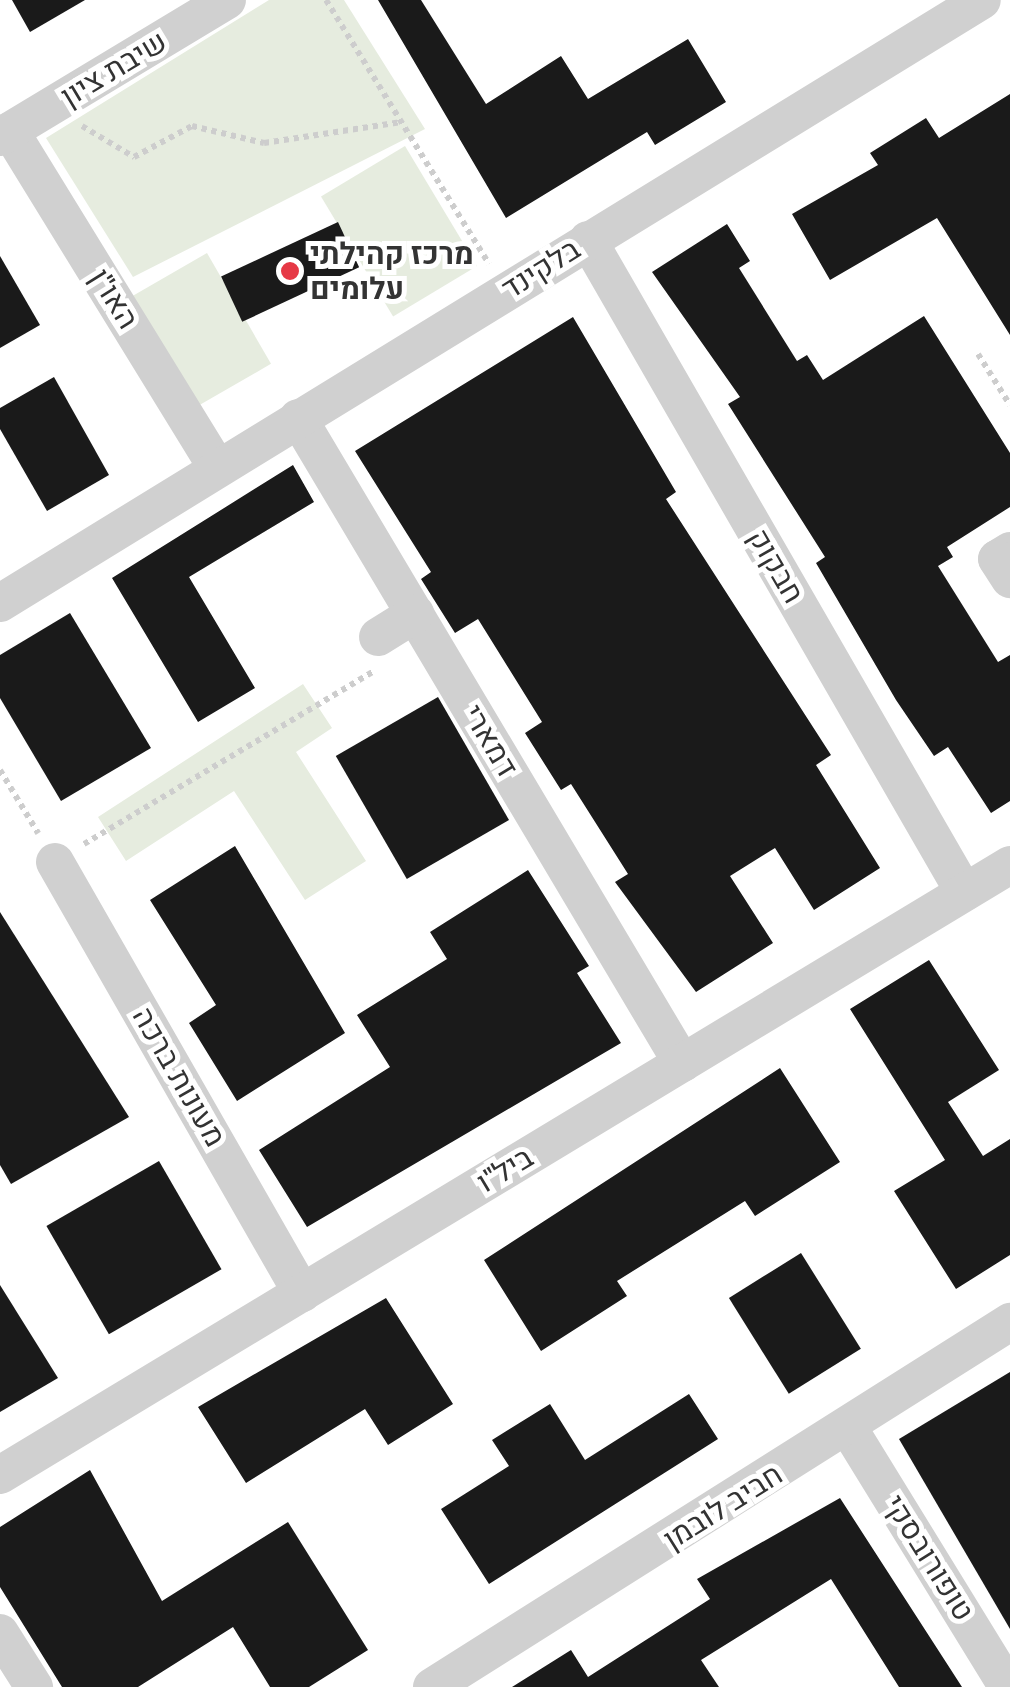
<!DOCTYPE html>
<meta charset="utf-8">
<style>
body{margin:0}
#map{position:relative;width:1010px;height:1687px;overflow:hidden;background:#fff;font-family:Cabin,Heebo,sans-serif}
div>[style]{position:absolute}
.green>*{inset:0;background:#e6ecdf;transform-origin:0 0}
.building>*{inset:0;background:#1a1a1a;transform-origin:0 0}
.path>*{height:6px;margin-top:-3px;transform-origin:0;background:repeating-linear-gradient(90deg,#cdcdcd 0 5px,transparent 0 10px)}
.minor>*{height:38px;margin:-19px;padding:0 19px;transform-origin:19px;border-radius:19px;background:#d0d0d0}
.dots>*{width:28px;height:28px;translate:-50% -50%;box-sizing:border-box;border:5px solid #fff;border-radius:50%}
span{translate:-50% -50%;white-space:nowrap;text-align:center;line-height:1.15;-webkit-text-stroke:10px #fff;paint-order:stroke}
.street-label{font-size:30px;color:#333}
.poi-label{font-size:30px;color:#333;font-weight:700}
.left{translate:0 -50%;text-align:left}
</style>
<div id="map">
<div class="green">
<i style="clip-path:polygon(269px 0,344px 0,425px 129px,133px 277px,46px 138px)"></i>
<i style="left:405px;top:146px;width:140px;height:98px;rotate:59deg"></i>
<i style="left:207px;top:253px;width:128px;height:87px;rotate:60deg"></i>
<i style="clip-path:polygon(303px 684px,332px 728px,296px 752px,366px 861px,305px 900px,234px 791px,126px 861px,98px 817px)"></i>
</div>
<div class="building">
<i style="clip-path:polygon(12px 0,85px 0,30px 32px)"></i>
<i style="clip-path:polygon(378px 0,421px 0,486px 104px,561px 56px,588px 99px,688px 39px,726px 102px,655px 145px,647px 132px,506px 218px)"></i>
<i style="clip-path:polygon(1010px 94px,1010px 335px,937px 218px,830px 280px,792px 214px,878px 165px,870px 153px,926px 118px,939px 138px)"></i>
<i style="left:338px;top:222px;width:50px;height:129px;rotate:65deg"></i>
<i style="clip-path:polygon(727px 224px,750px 261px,739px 268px,797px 361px,807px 355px,823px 380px,924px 316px,1010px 453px,1010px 507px,947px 547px,953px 557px,938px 566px,998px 662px,1010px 655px,1010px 801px,991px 813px,948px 747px,934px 756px,896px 700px,816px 563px,825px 557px,728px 404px,740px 397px,652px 272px)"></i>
<i style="clip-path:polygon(0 256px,40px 325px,0 348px)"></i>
<i style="clip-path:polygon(573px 317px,676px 492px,666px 499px,831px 755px,816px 765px,880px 868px,814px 910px,775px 848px,730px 876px,773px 943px,696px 992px,615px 882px,628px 874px,571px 784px,561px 790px,525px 733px,542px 722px,478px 619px,455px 633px,421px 579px,431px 572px,355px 451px)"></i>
<i style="clip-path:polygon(54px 377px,109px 475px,47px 511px,0 429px,0 408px)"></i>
<i style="clip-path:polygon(293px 465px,314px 502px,189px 577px,255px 688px,198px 722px,112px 578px)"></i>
<i style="clip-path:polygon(70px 613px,151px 748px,61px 801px,0 698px,0 655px)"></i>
<i style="left:438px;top:697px;width:142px;height:118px;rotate:60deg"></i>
<i style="clip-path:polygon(235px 846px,345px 1033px,237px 1101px,189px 1023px,216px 1005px,150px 900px)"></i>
<i style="clip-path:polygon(528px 870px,589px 966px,577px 973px,621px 1043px,307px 1227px,259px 1150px,390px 1067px,357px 1015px,447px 959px,430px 932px)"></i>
<i style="clip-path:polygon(0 912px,129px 1117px,11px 1184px,0 1165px)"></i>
<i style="clip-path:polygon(929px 960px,999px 1070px,948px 1102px,983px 1156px,1010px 1139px,1010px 1255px,956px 1289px,894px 1191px,945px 1160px,850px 1009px)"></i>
<i style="clip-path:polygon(780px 1068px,840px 1162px,755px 1216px,745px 1201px,617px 1281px,627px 1296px,541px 1351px,484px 1260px)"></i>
<i style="left:159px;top:1161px;width:125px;height:130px;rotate:60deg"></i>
<i style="left:801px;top:1253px;width:113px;height:85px;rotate:58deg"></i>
<i style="clip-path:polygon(0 1285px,58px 1378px,0 1412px)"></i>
<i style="clip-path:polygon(386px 1298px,453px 1404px,388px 1445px,365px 1409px,246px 1483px,198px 1407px)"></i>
<i style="clip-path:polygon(1010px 1372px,1010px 1629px,899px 1439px)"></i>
<i style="clip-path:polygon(689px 1394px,718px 1439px,489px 1584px,441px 1509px,509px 1466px,492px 1440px,550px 1404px,585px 1460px)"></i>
<i style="clip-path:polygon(90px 1470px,162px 1601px,288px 1522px,368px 1650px,309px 1687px,270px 1687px,233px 1627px,138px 1687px,62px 1687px,0 1587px,0 1527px)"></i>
<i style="clip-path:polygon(840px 1498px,962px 1687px,899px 1687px,831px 1579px,701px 1660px,719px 1687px,512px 1687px,571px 1650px,588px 1677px,710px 1599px,697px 1579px)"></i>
</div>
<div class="path">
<i style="left:326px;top:0;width:310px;rotate:58.3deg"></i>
<i style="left:82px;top:126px;width:61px;rotate:30.8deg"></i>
<i style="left:134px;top:157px;width:66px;rotate:-28.1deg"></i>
<i style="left:192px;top:126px;width:74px;rotate:13.3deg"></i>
<i style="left:264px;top:143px;width:139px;rotate:-8.7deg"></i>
<i style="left:978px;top:354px;width:60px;rotate:57.9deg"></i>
<i style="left:0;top:770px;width:74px;rotate:58.9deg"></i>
<i style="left:84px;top:844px;width:338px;rotate:-30.8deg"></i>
</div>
<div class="minor">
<i style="left:10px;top:131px;width:395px;rotate:58.4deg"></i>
<i style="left:0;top:137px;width:265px;rotate:-31.1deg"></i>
<i style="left:588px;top:240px;width:753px;rotate:60.03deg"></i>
<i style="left:298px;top:418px;width:751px;rotate:59.23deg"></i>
<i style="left:1010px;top:551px;width:15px;rotate:148deg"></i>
<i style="left:997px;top:559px;width:24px;rotate:57deg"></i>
<i style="left:0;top:603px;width:1152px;rotate:-31.55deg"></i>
<i style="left:378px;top:637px;width:44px;rotate:-31.9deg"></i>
<i style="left:55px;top:862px;width:497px;rotate:60.2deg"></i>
<i style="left:849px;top:1429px;width:303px;rotate:58.4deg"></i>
<i style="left:0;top:1475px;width:1180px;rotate:-31.13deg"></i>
<i style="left:0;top:1633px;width:64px;rotate:57.8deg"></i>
<i style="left:432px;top:1687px;width:684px;rotate:-32.27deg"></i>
</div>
<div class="dots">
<i style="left:290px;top:271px;background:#e63946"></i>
</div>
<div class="street-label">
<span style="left:114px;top:69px;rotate:-31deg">שיבת ציון</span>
<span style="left:541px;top:269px;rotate:-32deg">בלקינד</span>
<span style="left:114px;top:299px;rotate:58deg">האו"ן</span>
<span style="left:776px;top:566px;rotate:60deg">חבקוק</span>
<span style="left:490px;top:741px;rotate:59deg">דמארי</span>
<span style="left:179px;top:1077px;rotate:60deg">מעונות ברכה</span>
<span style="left:505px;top:1170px;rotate:-31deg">ביל"ו</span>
<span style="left:723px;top:1507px;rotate:-32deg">חביב לובמן</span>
<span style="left:929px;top:1558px;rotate:58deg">טופורובסקי</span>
</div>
<div class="poi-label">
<span class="left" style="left:310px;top:271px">מרכז קהילתי<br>עלומים</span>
</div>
</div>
